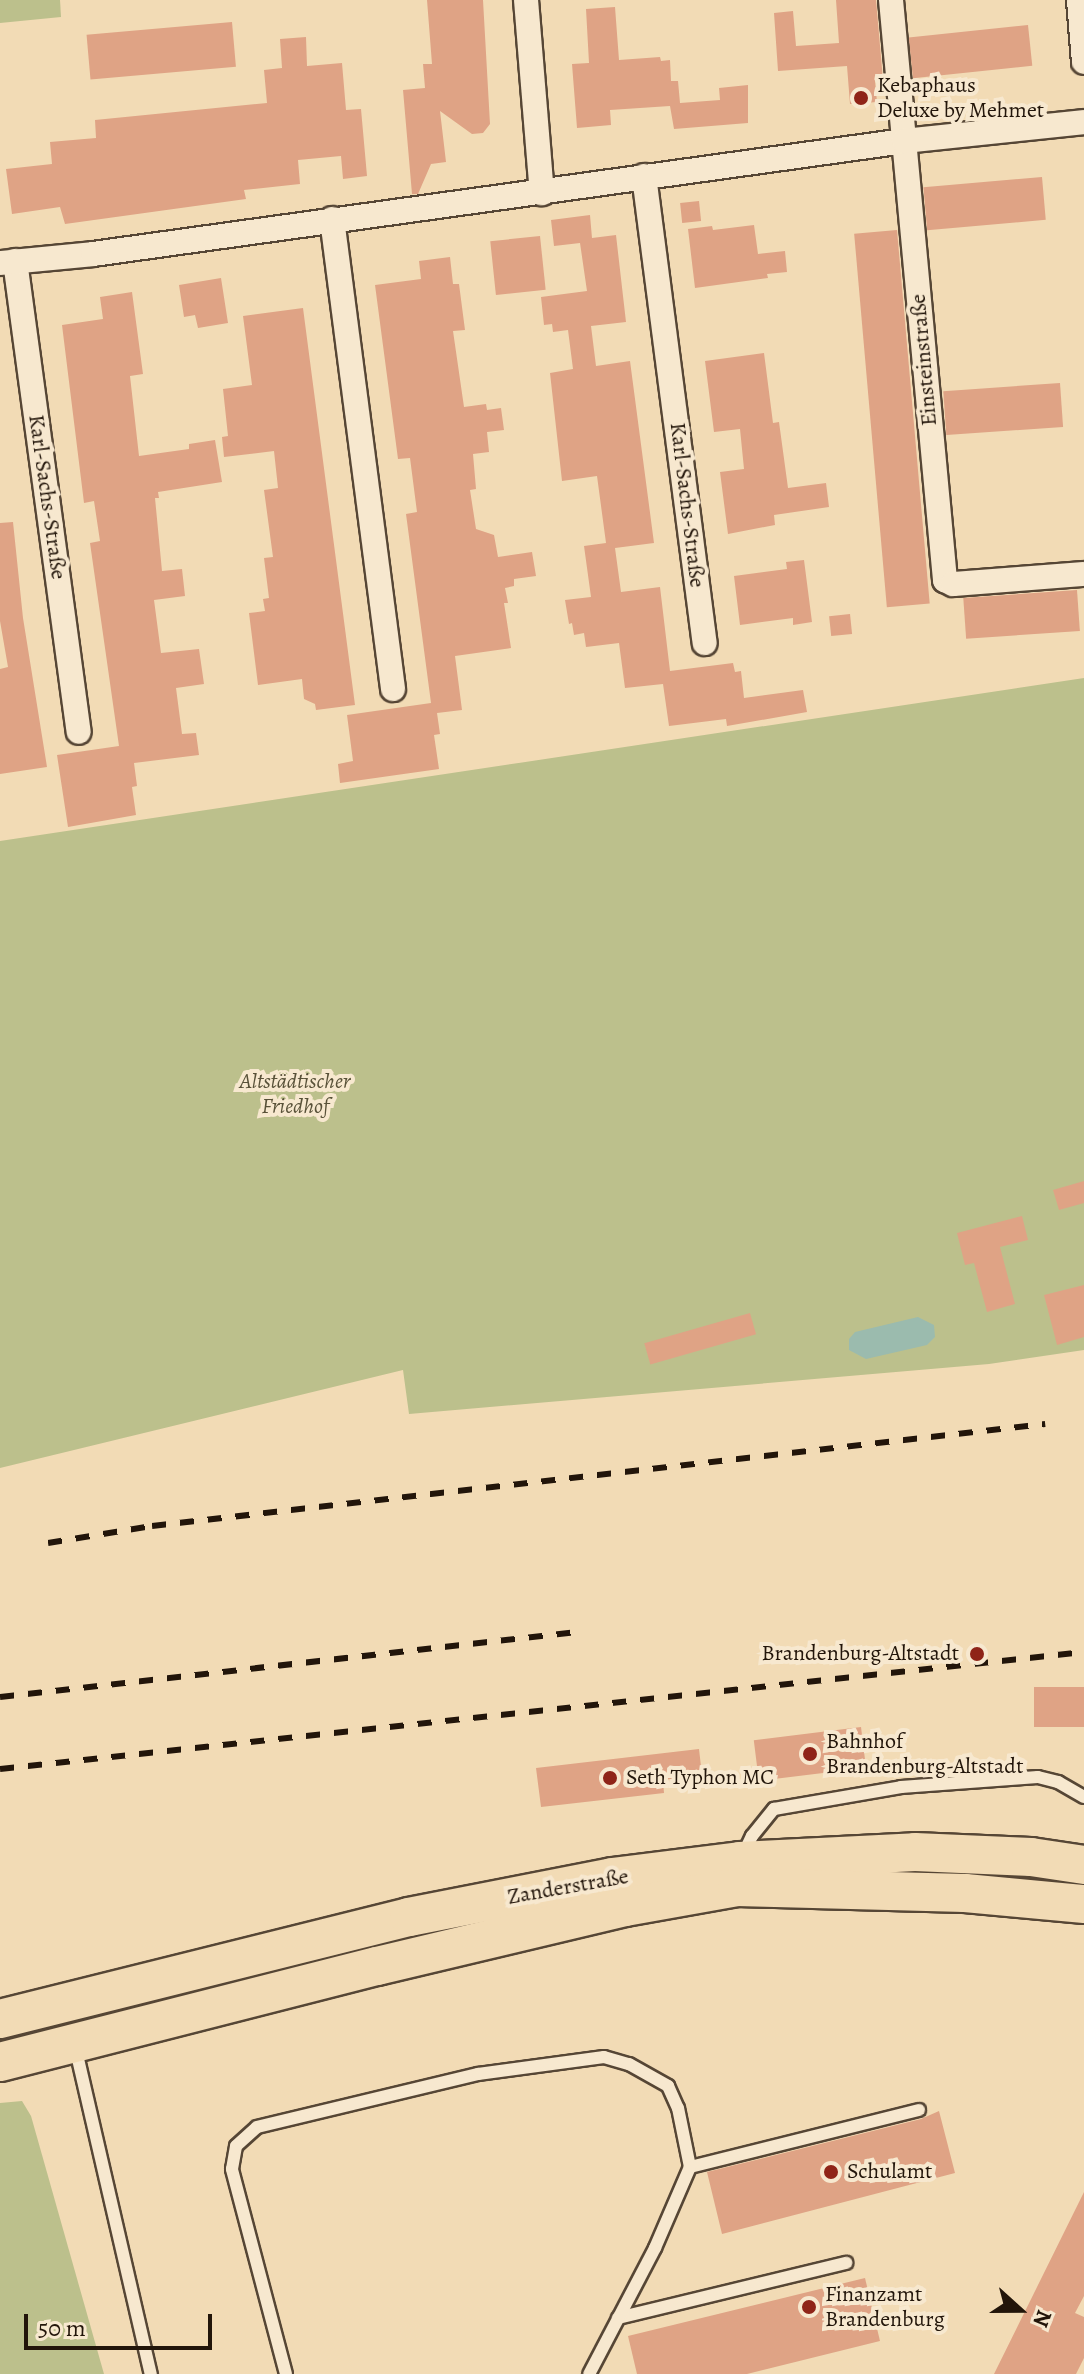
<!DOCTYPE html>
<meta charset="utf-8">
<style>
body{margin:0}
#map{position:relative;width:1084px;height:2374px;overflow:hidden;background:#f2dbb5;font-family:Alegreya,serif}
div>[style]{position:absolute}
.green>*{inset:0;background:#bcc08c}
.water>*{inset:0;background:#9bbbae}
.building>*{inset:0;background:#dfa385;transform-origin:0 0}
.roads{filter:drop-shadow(2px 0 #564635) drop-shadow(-2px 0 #564635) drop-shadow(0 2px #564635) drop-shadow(0 -2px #564635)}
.lane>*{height:12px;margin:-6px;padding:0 6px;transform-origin:6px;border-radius:6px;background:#f7e8cf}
.street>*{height:24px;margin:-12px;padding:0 12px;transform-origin:12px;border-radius:12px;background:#f7e8cf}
.primary>*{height:38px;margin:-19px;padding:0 19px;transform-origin:19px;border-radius:19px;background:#f2dbb5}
.rail>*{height:6px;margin-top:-3px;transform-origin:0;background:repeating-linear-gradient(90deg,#22150a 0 14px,transparent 0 28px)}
.dots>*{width:22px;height:22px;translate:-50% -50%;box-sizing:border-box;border:4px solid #f7e8cf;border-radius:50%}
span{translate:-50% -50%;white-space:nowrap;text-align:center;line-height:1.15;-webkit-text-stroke:8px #f7e8cf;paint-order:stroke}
.poi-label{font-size:22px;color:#22150a}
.left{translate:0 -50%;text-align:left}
.right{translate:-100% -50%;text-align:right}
.street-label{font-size:22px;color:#22150a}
.park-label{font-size:22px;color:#585138;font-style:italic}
.north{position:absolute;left:980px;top:2270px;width:80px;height:80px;-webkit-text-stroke:6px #f7e8cf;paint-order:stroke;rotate:111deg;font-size:22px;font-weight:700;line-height:32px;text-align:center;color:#22150a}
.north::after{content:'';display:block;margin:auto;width:28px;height:36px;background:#22150a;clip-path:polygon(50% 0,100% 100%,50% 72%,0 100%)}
.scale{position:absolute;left:24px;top:2314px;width:188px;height:36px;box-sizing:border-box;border:4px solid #22150a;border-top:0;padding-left:10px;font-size:24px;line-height:28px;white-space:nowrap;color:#22150a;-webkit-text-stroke:6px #f7e8cf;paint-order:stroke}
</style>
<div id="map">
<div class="green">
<i style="clip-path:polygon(0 0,60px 0,61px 17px,0 23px)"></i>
<i style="clip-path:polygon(1084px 678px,1084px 1350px,989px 1364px,409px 1414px,403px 1370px,0 1468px,0 841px)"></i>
<i style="clip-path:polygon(22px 2101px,31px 2116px,104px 2374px,0 2374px,0 2103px)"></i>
</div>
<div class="water">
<i style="clip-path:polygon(918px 1317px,934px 1325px,935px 1337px,927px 1345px,866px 1359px,849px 1350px,849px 1339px,855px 1332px)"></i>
</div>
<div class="building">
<i style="clip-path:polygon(427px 0,483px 0,490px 124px,483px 133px,472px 134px,440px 111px,446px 162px,431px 164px,418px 194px,412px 194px,403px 90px,425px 88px,423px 64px,432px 64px)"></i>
<i style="clip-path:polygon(836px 0,876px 0,883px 80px,875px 81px,877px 102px,850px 104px,847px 66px,778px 71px,774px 13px,793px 11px,796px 46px,839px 43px)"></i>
<i style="clip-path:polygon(615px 7px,619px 60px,660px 57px,661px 61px,670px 60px,671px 81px,678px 81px,680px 103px,720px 100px,719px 88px,748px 85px,748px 123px,674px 129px,670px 106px,610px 110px,611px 125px,577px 128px,572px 64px,589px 63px,586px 9px)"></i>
<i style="left:232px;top:22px;width:45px;height:146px;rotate:85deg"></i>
<i style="left:1028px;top:25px;width:41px;height:120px;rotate:84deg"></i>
<i style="clip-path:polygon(306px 37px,307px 66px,342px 63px,346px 110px,361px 109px,367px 176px,343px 179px,341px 156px,298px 160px,300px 184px,244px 190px,246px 199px,65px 224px,60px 207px,12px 214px,6px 169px,52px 164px,50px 142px,96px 138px,95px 120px,267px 103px,264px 70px,282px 68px,280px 39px)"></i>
<i style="left:1042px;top:177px;width:43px;height:119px;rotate:85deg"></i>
<i style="left:699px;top:201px;width:20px;height:19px;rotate:84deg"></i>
<i style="clip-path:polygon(590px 215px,592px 238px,616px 235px,626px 322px,591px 326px,596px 366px,630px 361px,654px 543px,615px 548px,621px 592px,660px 587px,670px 671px,733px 663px,735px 672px,741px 671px,744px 698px,803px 690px,807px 712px,727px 726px,726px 719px,669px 726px,663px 684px,625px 688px,619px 643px,586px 647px,584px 633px,574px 635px,572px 623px,569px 624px,565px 600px,591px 597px,584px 546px,606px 543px,597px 476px,562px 481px,550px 373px,573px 369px,568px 330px,553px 332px,552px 324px,544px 325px,541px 297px,587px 291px,580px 243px,554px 246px,551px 220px)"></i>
<i style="clip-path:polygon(754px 225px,758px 254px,785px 251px,787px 272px,767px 274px,768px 278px,695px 288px,688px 229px,712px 226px,713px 230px)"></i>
<i style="left:897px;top:230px;width:375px;height:43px;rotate:85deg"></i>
<i style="left:540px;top:236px;width:54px;height:50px;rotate:84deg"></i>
<i style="clip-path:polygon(450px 257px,453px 284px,459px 284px,465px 330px,453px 331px,464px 407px,486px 404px,487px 410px,501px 408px,504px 430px,487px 432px,489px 452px,473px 454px,476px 489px,470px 490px,476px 529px,494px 535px,498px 557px,532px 552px,536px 576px,514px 579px,514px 586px,505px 588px,508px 603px,504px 603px,511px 648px,455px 656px,462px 710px,437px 713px,440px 734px,434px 735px,439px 769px,340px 783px,338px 764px,353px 761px,347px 715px,431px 703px,406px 514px,417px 512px,410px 458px,398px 459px,375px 285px,421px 279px,419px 261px)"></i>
<i style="clip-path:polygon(221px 278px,228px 323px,198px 328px,195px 315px,184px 317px,179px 285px)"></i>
<i style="clip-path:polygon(132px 292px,143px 374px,130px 376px,139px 456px,189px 449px,189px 444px,215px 440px,222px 482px,158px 492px,159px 498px,155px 498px,162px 571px,182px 569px,185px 596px,154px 600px,161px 653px,199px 649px,204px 684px,176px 688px,182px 734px,196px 733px,199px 755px,134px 763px,137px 786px,132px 787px,136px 815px,68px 827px,57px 755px,119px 746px,90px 543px,100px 541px,94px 501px,84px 503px,62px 325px,103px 319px,100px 297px)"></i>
<i style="clip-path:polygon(303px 308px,355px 705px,316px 710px,315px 704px,304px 699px,302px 679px,258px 685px,249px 613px,265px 611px,263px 599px,269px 598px,264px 558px,273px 557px,264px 490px,278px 488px,274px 451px,224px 457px,222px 437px,228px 436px,223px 389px,252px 385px,243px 316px)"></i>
<i style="clip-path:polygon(764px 353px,773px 423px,779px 422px,788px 488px,826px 483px,829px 507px,774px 515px,775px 525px,728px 534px,720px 472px,744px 469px,740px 429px,714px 432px,705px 361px)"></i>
<i style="left:1060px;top:383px;width:44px;height:117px;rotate:86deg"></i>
<i style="clip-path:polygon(13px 522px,23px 618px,47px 767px,0 774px,0 669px,8px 667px,0 621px,0 523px)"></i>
<i style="clip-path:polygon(804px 560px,812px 622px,793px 625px,793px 618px,740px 625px,734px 576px,787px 569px,786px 562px)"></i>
<i style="left:1077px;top:590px;width:41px;height:114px;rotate:86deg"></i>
<i style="left:850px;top:614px;width:20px;height:21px;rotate:84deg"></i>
<i style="clip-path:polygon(1084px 1181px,1084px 1203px,1059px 1210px,1053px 1190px)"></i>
<i style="clip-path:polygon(1022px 1216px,1028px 1240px,1000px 1247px,1015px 1304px,987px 1312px,974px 1263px,965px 1265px,957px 1233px)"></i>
<i style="clip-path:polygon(1084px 1285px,1084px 1337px,1057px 1345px,1044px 1295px)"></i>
<i style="left:750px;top:1313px;width:22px;height:110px;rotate:74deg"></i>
<i style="left:1084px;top:1687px;width:40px;height:50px;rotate:90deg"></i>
<i style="left:861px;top:1727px;width:41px;height:108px;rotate:83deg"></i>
<i style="clip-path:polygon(699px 1749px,702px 1775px,663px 1780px,664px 1793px,541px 1807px,536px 1768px)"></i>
<i style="clip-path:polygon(939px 2111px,955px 2173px,722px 2234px,707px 2172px,921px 2119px)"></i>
<i style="clip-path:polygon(1084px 2192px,1084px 2296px,1075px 2313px,1084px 2317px,1084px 2358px,1076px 2374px,994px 2374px)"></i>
<i style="clip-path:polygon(865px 2278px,880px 2341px,747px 2374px,637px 2374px,628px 2336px)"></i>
</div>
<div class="roads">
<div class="lane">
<i style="left:743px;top:1855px;width:21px;rotate:-65deg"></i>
<i style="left:752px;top:1836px;width:35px;rotate:-51deg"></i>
<i style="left:774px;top:1809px;width:129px;rotate:-9.8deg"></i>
<i style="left:901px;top:1787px;width:137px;rotate:-4.2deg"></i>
<i style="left:1038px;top:1777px;width:21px;rotate:14deg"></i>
<i style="left:1058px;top:1782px;width:30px;rotate:30deg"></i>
<i style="left:75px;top:2046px;width:337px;rotate:77deg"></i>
<i style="left:690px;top:2167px;width:236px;rotate:-14deg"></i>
<i style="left:618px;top:2318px;width:235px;rotate:-13.6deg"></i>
<i style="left:286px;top:2374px;width:212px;rotate:-104.8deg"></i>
<i style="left:232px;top:2169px;width:23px;rotate:-80deg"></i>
<i style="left:236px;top:2146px;width:28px;rotate:-42deg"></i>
<i style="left:257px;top:2127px;width:227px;rotate:-13.5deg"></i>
<i style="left:478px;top:2074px;width:127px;rotate:-7.7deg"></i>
<i style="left:604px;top:2057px;width:26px;rotate:16deg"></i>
<i style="left:629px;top:2064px;width:45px;rotate:29.4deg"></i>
<i style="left:668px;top:2086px;width:24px;rotate:66deg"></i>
<i style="left:678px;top:2108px;width:60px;rotate:78.5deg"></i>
<i style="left:690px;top:2167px;width:88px;rotate:113.4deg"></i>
<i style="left:655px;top:2248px;width:142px;rotate:117.6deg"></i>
</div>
<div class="street">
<i style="left:526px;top:0;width:194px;rotate:85.3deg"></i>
<i style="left:891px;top:0;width:583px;rotate:84.68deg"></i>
<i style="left:945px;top:580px;width:9px;rotate:27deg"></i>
<i style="left:953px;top:584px;width:131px;rotate:-4.4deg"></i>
<i style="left:1079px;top:0;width:62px;rotate:85.4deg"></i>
<i style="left:644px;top:176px;width:471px;rotate:82.6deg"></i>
<i style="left:332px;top:219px;width:474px;rotate:82.6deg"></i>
<i style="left:15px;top:261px;width:475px;rotate:82.3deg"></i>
<i style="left:0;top:263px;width:93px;rotate:-5.5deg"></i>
<i style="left:93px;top:254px;width:819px;rotate:-7.93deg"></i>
<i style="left:904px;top:141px;width:181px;rotate:-6deg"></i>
</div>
<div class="primary">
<i style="left:0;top:2019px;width:422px;rotate:-14deg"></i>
<i style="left:409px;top:1917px;width:207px;rotate:-11.1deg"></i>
<i style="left:612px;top:1877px;width:129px;rotate:-7.1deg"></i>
<i style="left:740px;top:1861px;width:175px;rotate:-2.9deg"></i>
<i style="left:915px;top:1852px;width:116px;rotate:2.5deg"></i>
<i style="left:1031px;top:1857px;width:54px;rotate:8.6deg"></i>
<i style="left:0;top:2062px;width:389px;rotate:-14.3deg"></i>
<i style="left:377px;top:1966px;width:255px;rotate:-13.4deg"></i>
<i style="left:625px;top:1907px;width:114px;rotate:-10.1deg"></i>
<i style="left:737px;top:1887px;width:228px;rotate:1.5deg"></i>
<i style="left:965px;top:1893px;width:120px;rotate:5.3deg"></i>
</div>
</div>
<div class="rail">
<i style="left:48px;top:1543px;width:105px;rotate:-9.3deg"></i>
<i style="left:152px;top:1526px;width:899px;rotate:-6.52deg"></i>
<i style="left:0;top:1697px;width:581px;rotate:-6.43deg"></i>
<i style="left:0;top:1769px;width:1090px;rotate:-6.16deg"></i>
</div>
<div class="dots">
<i style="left:861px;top:98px;background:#8f2418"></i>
<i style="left:977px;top:1654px;background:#8f2418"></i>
<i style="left:810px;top:1754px;background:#8f2418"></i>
<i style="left:610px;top:1778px;background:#8f2418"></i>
<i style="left:831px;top:2172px;background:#8f2418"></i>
<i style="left:809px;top:2307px;background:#8f2418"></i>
</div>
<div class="poi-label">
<span class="left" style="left:877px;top:98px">Kebaphaus<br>Deluxe by Mehmet</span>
<span class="right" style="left:959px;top:1654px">Brandenburg-Altstadt</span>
<span class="left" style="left:826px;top:1754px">Bahnhof<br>Brandenburg-Altstadt</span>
<span class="left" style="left:626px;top:1778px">Seth Typhon MC</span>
<span class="left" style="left:847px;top:2172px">Schulamt</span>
<span class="left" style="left:825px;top:2307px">Finanzamt<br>Brandenburg</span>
</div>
<div class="street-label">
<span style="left:924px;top:360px;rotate:-95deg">Einsteinstraße</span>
<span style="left:47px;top:497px;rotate:82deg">Karl-Sachs-Straße</span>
<span style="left:687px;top:505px;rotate:83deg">Karl-Sachs-Straße</span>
<span style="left:568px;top:1887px;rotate:-10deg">Zanderstraße</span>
</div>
<div class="park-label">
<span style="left:295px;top:1094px">Altstädtischer<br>Friedhof</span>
</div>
<div class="north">N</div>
<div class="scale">50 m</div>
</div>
